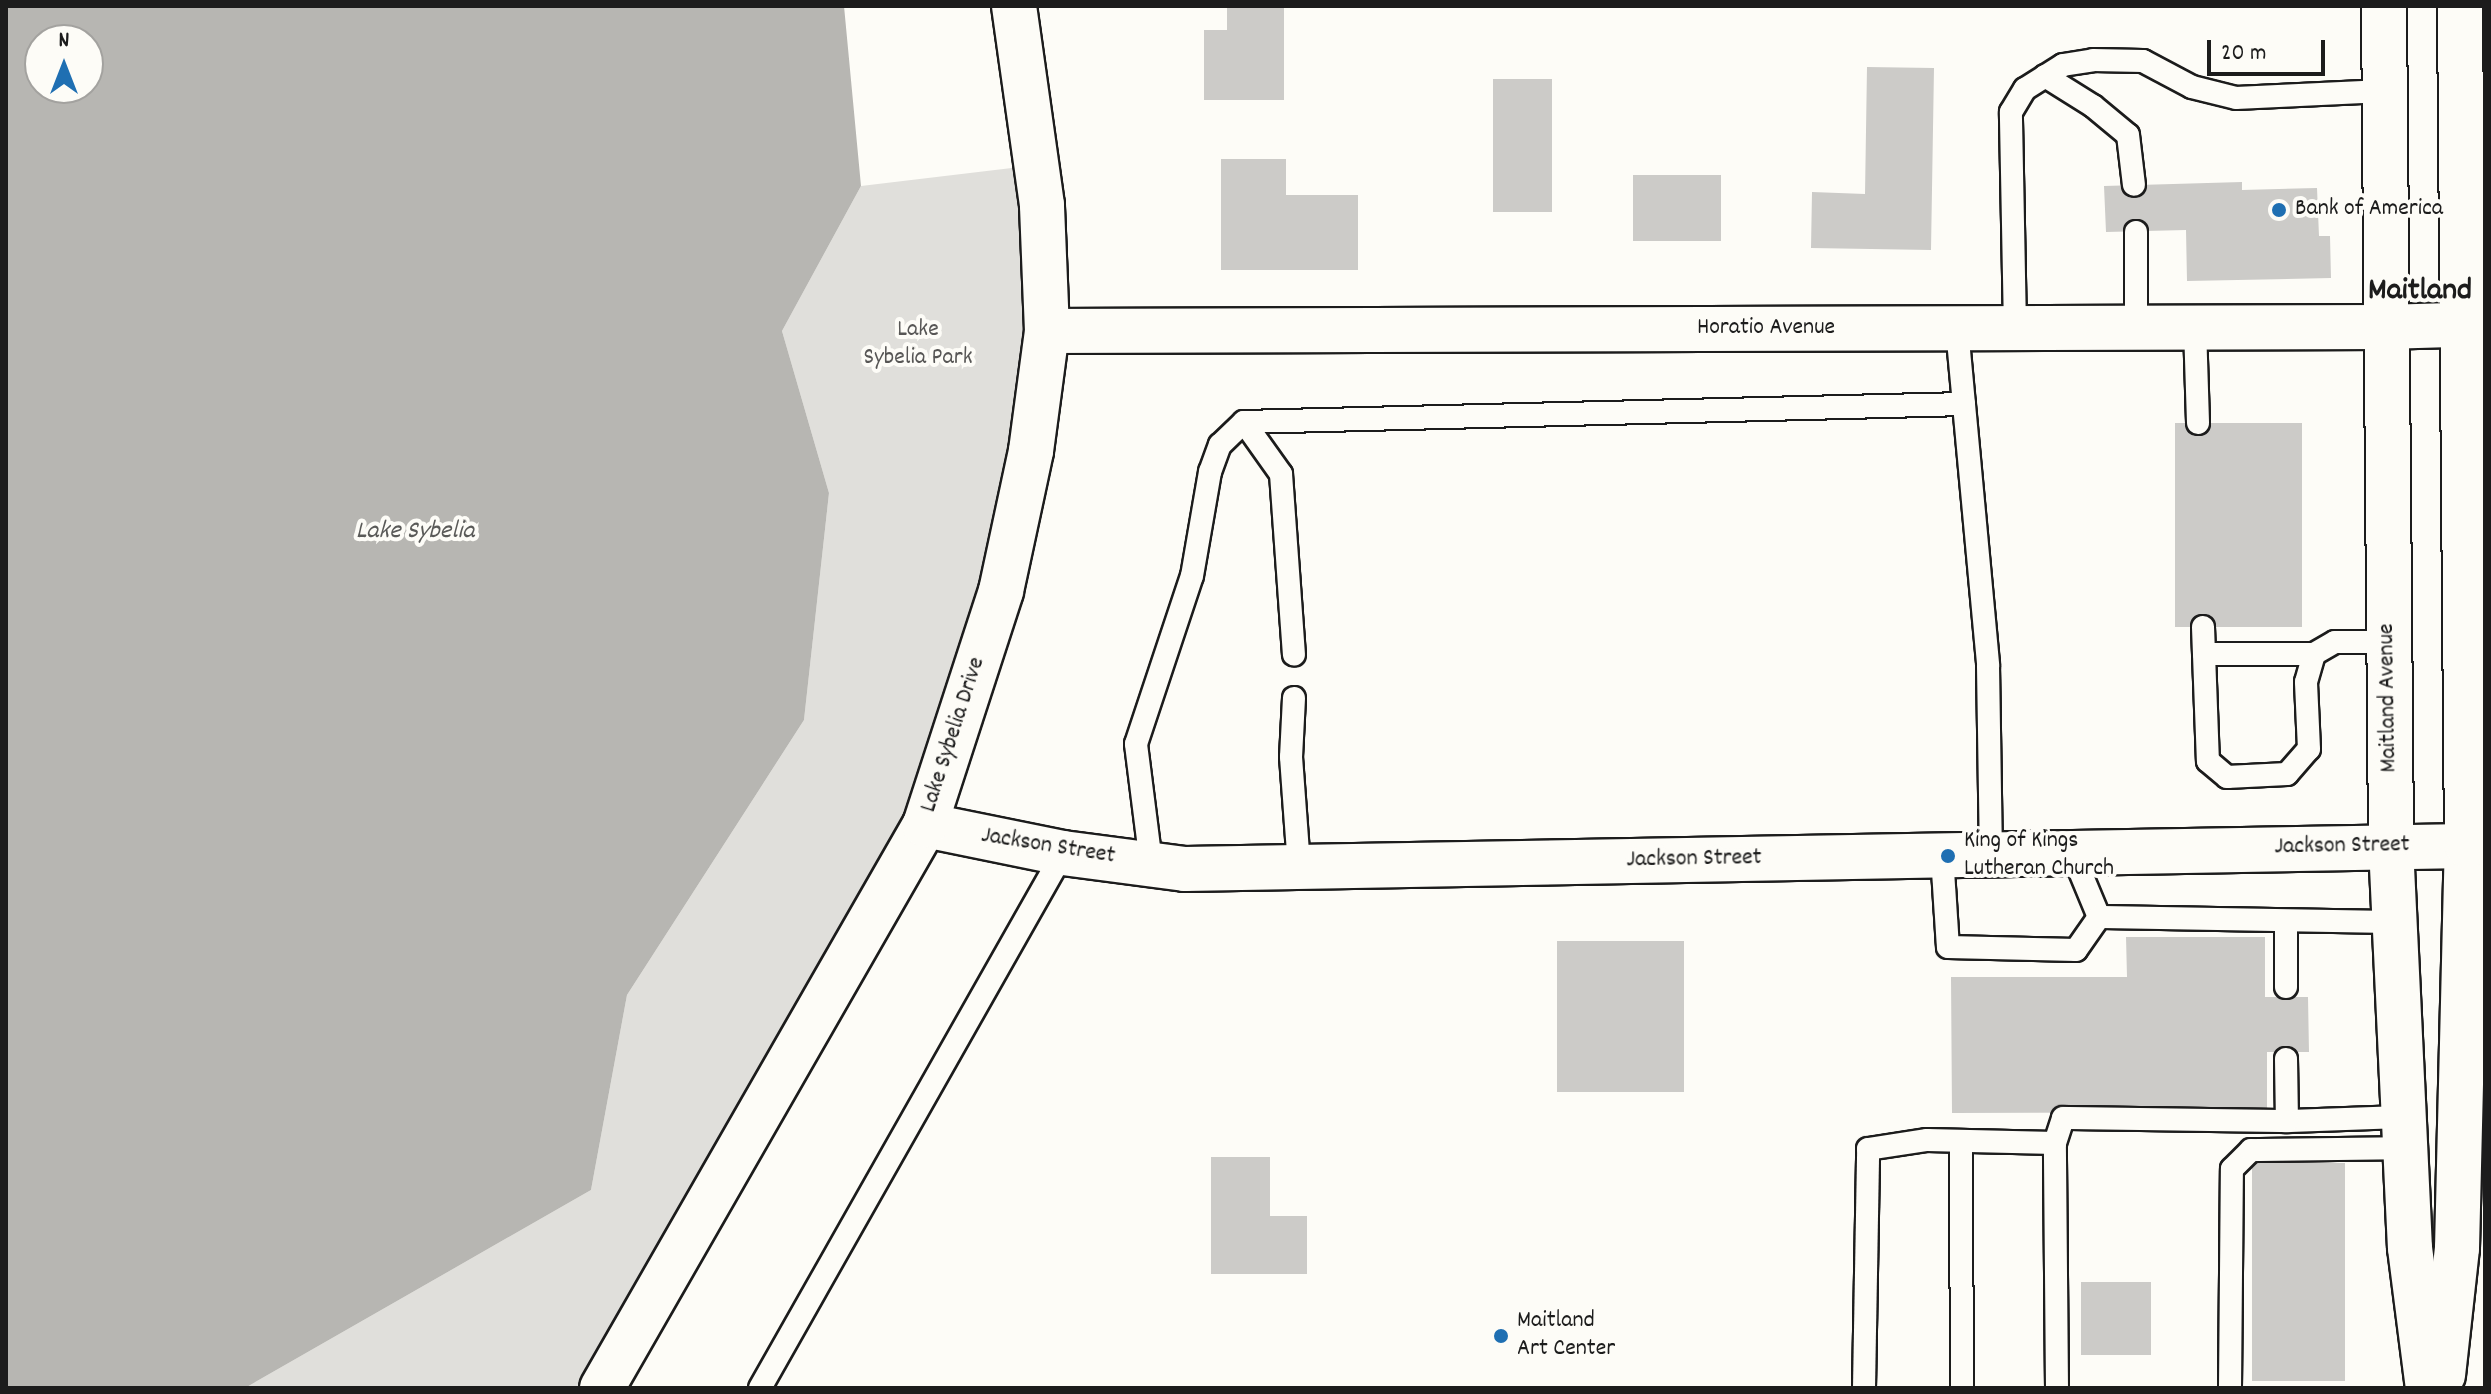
<!DOCTYPE html>
<style>
body{margin:0}
#map{position:relative;width:2491px;height:1394px;overflow:hidden;background:#fdfcf7;font-family:Dekko,sans-serif}
div>[style]{position:absolute}
.green>*{inset:0;background:#e0dfdb}
.water>*{inset:0;background:#b7b6b2}
.building>*{inset:0;background:#cccbc8;transform-origin:0 0}
.roads{filter:drop-shadow(2px 0 #1c1c1c) drop-shadow(-2px 0 #1c1c1c) drop-shadow(0 2px #1c1c1c) drop-shadow(0 -2px #1c1c1c)}
.service>*{height:22px;margin:-11px;padding:0 11px;transform-origin:11px;border-radius:11px;background:#fdfcf7}
.minor>*{height:44px;margin:-22px;padding:0 22px;transform-origin:22px;border-radius:22px;background:#fdfcf7}
.tertiary>*{height:44px;margin:-22px;padding:0 22px;transform-origin:22px;border-radius:22px;background:#fdfcf7}
.secondary>*{height:44px;margin:-22px;padding:0 22px;transform-origin:22px;border-radius:22px;background:#fdfcf7}
.dots>*{width:22px;height:22px;translate:-50% -50%;box-sizing:border-box;border:4px solid #fdfcf7;border-radius:50%}
span{translate:-50% -50%;white-space:nowrap;text-align:center;line-height:1.15;-webkit-text-stroke:8px #fdfcf7;paint-order:stroke}
.poi-label{font-size:24px;color:#1c1c1c}
.left{translate:0 -50%;text-align:left}
.street-label{font-size:24px;color:#1c1c1c}
.park-label{font-size:24px;color:#575655}
.water-label{font-size:26px;color:#5a5a58;font-style:italic}
.district-label{font-size:32px;color:#1c1c1c;font-weight:700}
.frame{position:absolute;inset:0;border:8px solid #1c1c1c;pointer-events:none}
.north{position:absolute;left:24px;top:24px;width:80px;height:80px;box-sizing:border-box;background:#fdfcf7;border:2px solid #a3a29f;border-radius:50%;rotate:0deg;font-size:22px;font-weight:700;line-height:32px;text-align:center;color:#1c1c1c}
.north::after{content:'';display:block;margin:auto;width:28px;height:36px;background:#1f6fb2;clip-path:polygon(50% 0,100% 100%,50% 72%,0 100%)}
.scale{position:absolute;left:2207px;top:40px;width:118px;height:36px;box-sizing:border-box;border:4px solid #1c1c1c;border-top:0;padding-left:10px;font-size:24px;line-height:28px;white-space:nowrap;color:#1c1c1c;-webkit-text-stroke:6px #fdfcf7;paint-order:stroke}
</style>
<div id="map">
<div class="green">
<i style="clip-path:polygon(1036px 165px,1047px 331px,925px 825px,602px 1388px,245px 1388px,591px 1190px,627px 995px,804px 720px,829px 493px,782px 331px,861px 186px)"></i>
</div>
<div class="water">
<i style="clip-path:polygon(evenodd,6px 6px,844px 6px,861px 186px,782px 331px,829px 493px,804px 720px,627px 995px,591px 1190px,245px 1388px,6px 1388px,6px 6px,40px 40px,88px 40px,88px 88px,40px 88px,40px 40px)"></i>
</div>
<div class="building">
<i style="clip-path:polygon(1227px 6px,1284px 6px,1284px 100px,1204px 100px,1204px 30px,1227px 30px)"></i>
<i style="clip-path:polygon(1867px 67px,1934px 68px,1931px 250px,1811px 248px,1812px 192px,1865px 194px)"></i>
<i style="left:1493px;top:79px;width:59px;height:133px"></i>
<i style="clip-path:polygon(1221px 159px,1286px 159px,1286px 195px,1358px 195px,1358px 270px,1221px 270px)"></i>
<i style="left:1633px;top:175px;width:88px;height:66px"></i>
<i style="clip-path:polygon(2242px 182px,2242px 190px,2317px 188px,2319px 236px,2330px 236px,2331px 278px,2187px 281px,2186px 230px,2106px 232px,2104px 186px)"></i>
<i style="left:2175px;top:423px;width:127px;height:204px"></i>
<i style="clip-path:polygon(2126px 937px,2265px 937px,2265px 997px,2308px 997px,2309px 1052px,2267px 1052px,2267px 1112px,1952px 1113px,1951px 977px,2127px 977px)"></i>
<i style="left:1557px;top:941px;width:127px;height:151px"></i>
<i style="clip-path:polygon(1211px 1157px,1270px 1157px,1270px 1216px,1307px 1216px,1307px 1274px,1211px 1274px)"></i>
<i style="left:2252px;top:1163px;width:93px;height:218px"></i>
<i style="left:2081px;top:1282px;width:70px;height:73px"></i>
</div>
<div class="roads">
<div class="service">
<i style="left:2045px;top:76px;width:57px;rotate:32deg"></i>
<i style="left:2093px;top:106px;width:45px;rotate:39.6deg"></i>
<i style="left:2128px;top:135px;width:50px;rotate:83.2deg"></i>
<i style="left:2136px;top:232px;width:96px;rotate:90deg"></i>
<i style="left:2195px;top:327px;width:96px;rotate:88.2deg"></i>
<i style="left:2015px;top:328px;width:216px;rotate:-91.1deg"></i>
<i style="left:2011px;top:112px;width:27px;rotate:-59deg"></i>
<i style="left:2025px;top:89px;width:45px;rotate:-32.3deg"></i>
<i style="left:2063px;top:65px;width:30px;rotate:-9deg"></i>
<i style="left:2093px;top:60px;width:50px;rotate:1.1deg"></i>
<i style="left:2143px;top:61px;width:55px;rotate:28deg"></i>
<i style="left:2192px;top:87px;width:45px;rotate:14deg"></i>
<i style="left:2236px;top:98px;width:148px;rotate:-2.7deg"></i>
<i style="left:1957px;top:329px;width:338px;rotate:84.7deg"></i>
<i style="left:1988px;top:666px;width:188px;rotate:89.1deg"></i>
<i style="left:1244px;top:422px;width:64px;rotate:54.6deg"></i>
<i style="left:1281px;top:474px;width:181px;rotate:85.9deg"></i>
<i style="left:2203px;top:627px;width:134px;rotate:87.9deg"></i>
<i style="left:2208px;top:761px;width:25px;rotate:40deg"></i>
<i style="left:2227px;top:777px;width:60px;rotate:-2.9deg"></i>
<i style="left:2287px;top:774px;width:33px;rotate:-49deg"></i>
<i style="left:2309px;top:749px;width:67px;rotate:-92.6deg"></i>
<i style="left:2306px;top:682px;width:29px;rotate:-74deg"></i>
<i style="left:2314px;top:654px;width:24px;rotate:-30deg"></i>
<i style="left:2335px;top:642px;width:53px"></i>
<i style="left:2204px;top:654px;width:110px"></i>
<i style="left:1294px;top:698px;width:59px;rotate:92.9deg"></i>
<i style="left:1291px;top:757px;width:110px;rotate:85.8deg"></i>
<i style="left:1942px;top:855px;width:92px;rotate:86.3deg"></i>
<i style="left:1948px;top:947px;width:128px;rotate:1.3deg"></i>
<i style="left:2076px;top:950px;width:40px;rotate:-55.1deg"></i>
<i style="left:2099px;top:917px;width:70px;rotate:-112.6deg"></i>
<i style="left:1151px;top:863px;width:120px;rotate:-97.2deg"></i>
<i style="left:1136px;top:744px;width:177px;rotate:-71.6deg"></i>
<i style="left:1192px;top:576px;width:106px;rotate:-80.2deg"></i>
<i style="left:1210px;top:472px;width:29px;rotate:-70deg"></i>
<i style="left:1220px;top:445px;width:33px;rotate:-44deg"></i>
<i style="left:1244px;top:422px;width:720px;rotate:-1.43deg"></i>
<i style="left:2099px;top:917px;width:295px;rotate:1deg"></i>
<i style="left:2286px;top:923px;width:64px;rotate:90deg"></i>
<i style="left:2286px;top:1059px;width:62px;rotate:89.1deg"></i>
<i style="left:2287px;top:1121px;width:117px;rotate:-2deg"></i>
<i style="left:1961px;top:1141px;width:247px;rotate:89.8deg"></i>
<i style="left:760px;top:1388px;width:615px;rotate:-60.47deg"></i>
<i style="left:1864px;top:1388px;width:239px;rotate:-89deg"></i>
<i style="left:1868px;top:1149px;width:60px;rotate:-8.7deg"></i>
<i style="left:1927px;top:1140px;width:128px;rotate:1.3deg"></i>
<i style="left:2057px;top:1388px;width:245px;rotate:-90.5deg"></i>
<i style="left:2055px;top:1143px;width:26px;rotate:-72deg"></i>
<i style="left:2063px;top:1118px;width:224px;rotate:0.8deg"></i>
<i style="left:2230px;top:1388px;width:219px;rotate:-89.5deg"></i>
<i style="left:2232px;top:1169px;width:27px;rotate:-45deg"></i>
<i style="left:2251px;top:1150px;width:154px;rotate:-0.7deg"></i>
</div>
<div class="minor">
<i style="left:1047px;top:331px;width:1337px;rotate:-0.17deg"></i>
<i style="left:925px;top:825px;width:141px;rotate:11.5deg"></i>
<i style="left:1063px;top:853px;width:123px;rotate:7.5deg"></i>
<i style="left:1185px;top:869px;width:1282px;rotate:-1.03deg"></i>
<i style="left:602px;top:1388px;width:649px;rotate:-60.16deg"></i>
<i style="left:925px;top:825px;width:246px;rotate:-72deg"></i>
<i style="left:1001px;top:591px;width:143px;rotate:-77.9deg"></i>
<i style="left:1031px;top:451px;width:121px;rotate:-82.4deg"></i>
<i style="left:1047px;top:331px;width:126px;rotate:-92.3deg"></i>
<i style="left:1042px;top:205px;width:201px;rotate:-98deg"></i>
</div>
<div class="tertiary">
<i style="left:2384px;top:327px;width:101px;rotate:-1.7deg"></i>
</div>
<div class="secondary">
<i style="left:2384px;top:6px;width:840px;rotate:89.52deg"></i>
<i style="left:2391px;top:846px;width:402px;rotate:87.3deg"></i>
<i style="left:2410px;top:1248px;width:141px;rotate:82.7deg"></i>
<i style="left:2443px;top:1375px;width:128px;rotate:-83.7deg"></i>
<i style="left:2457px;top:1248px;width:402px;rotate:-88.6deg"></i>
<i style="left:2467px;top:846px;width:840px;rotate:-90.48deg"></i>
</div>
</div>
<div class="dots">
<i style="left:2279px;top:210px;background:#1f6fb2"></i>
<i style="left:1948px;top:856px;background:#1f6fb2"></i>
<i style="left:1501px;top:1336px;background:#1f6fb2"></i>
</div>
<div class="poi-label">
<span class="left" style="left:2295px;top:210px">Bank of America</span>
<span class="left" style="left:1964px;top:856px">King of Kings<br>Lutheran Church</span>
<span class="left" style="left:1517px;top:1336px">Maitland<br>Art Center</span>
</div>
<div class="street-label">
<span style="left:1766px;top:329px">Horatio Avenue</span>
<span style="left:2389px;top:698px;rotate:-91deg">Maitland Avenue</span>
<span style="left:954px;top:735px;rotate:-72deg">Lake Sybelia Drive</span>
<span style="left:1048px;top:847px;rotate:9deg">Jackson Street</span>
<span style="left:2342px;top:847px;rotate:-1deg">Jackson Street</span>
<span style="left:1694px;top:860px;rotate:-1deg">Jackson Street</span>
</div>
<div class="park-label">
<span style="left:918px;top:345px">Lake<br>Sybelia Park</span>
</div>
<div class="water-label">
<span style="left:415px;top:532px">Lake Sybelia</span>
</div>
<div class="district-label">
<span style="left:2420px;top:292px">Maitland</span>
</div>
<div class="frame"></div>
<div class="north">N</div>
<div class="scale">20 m</div>
</div>
